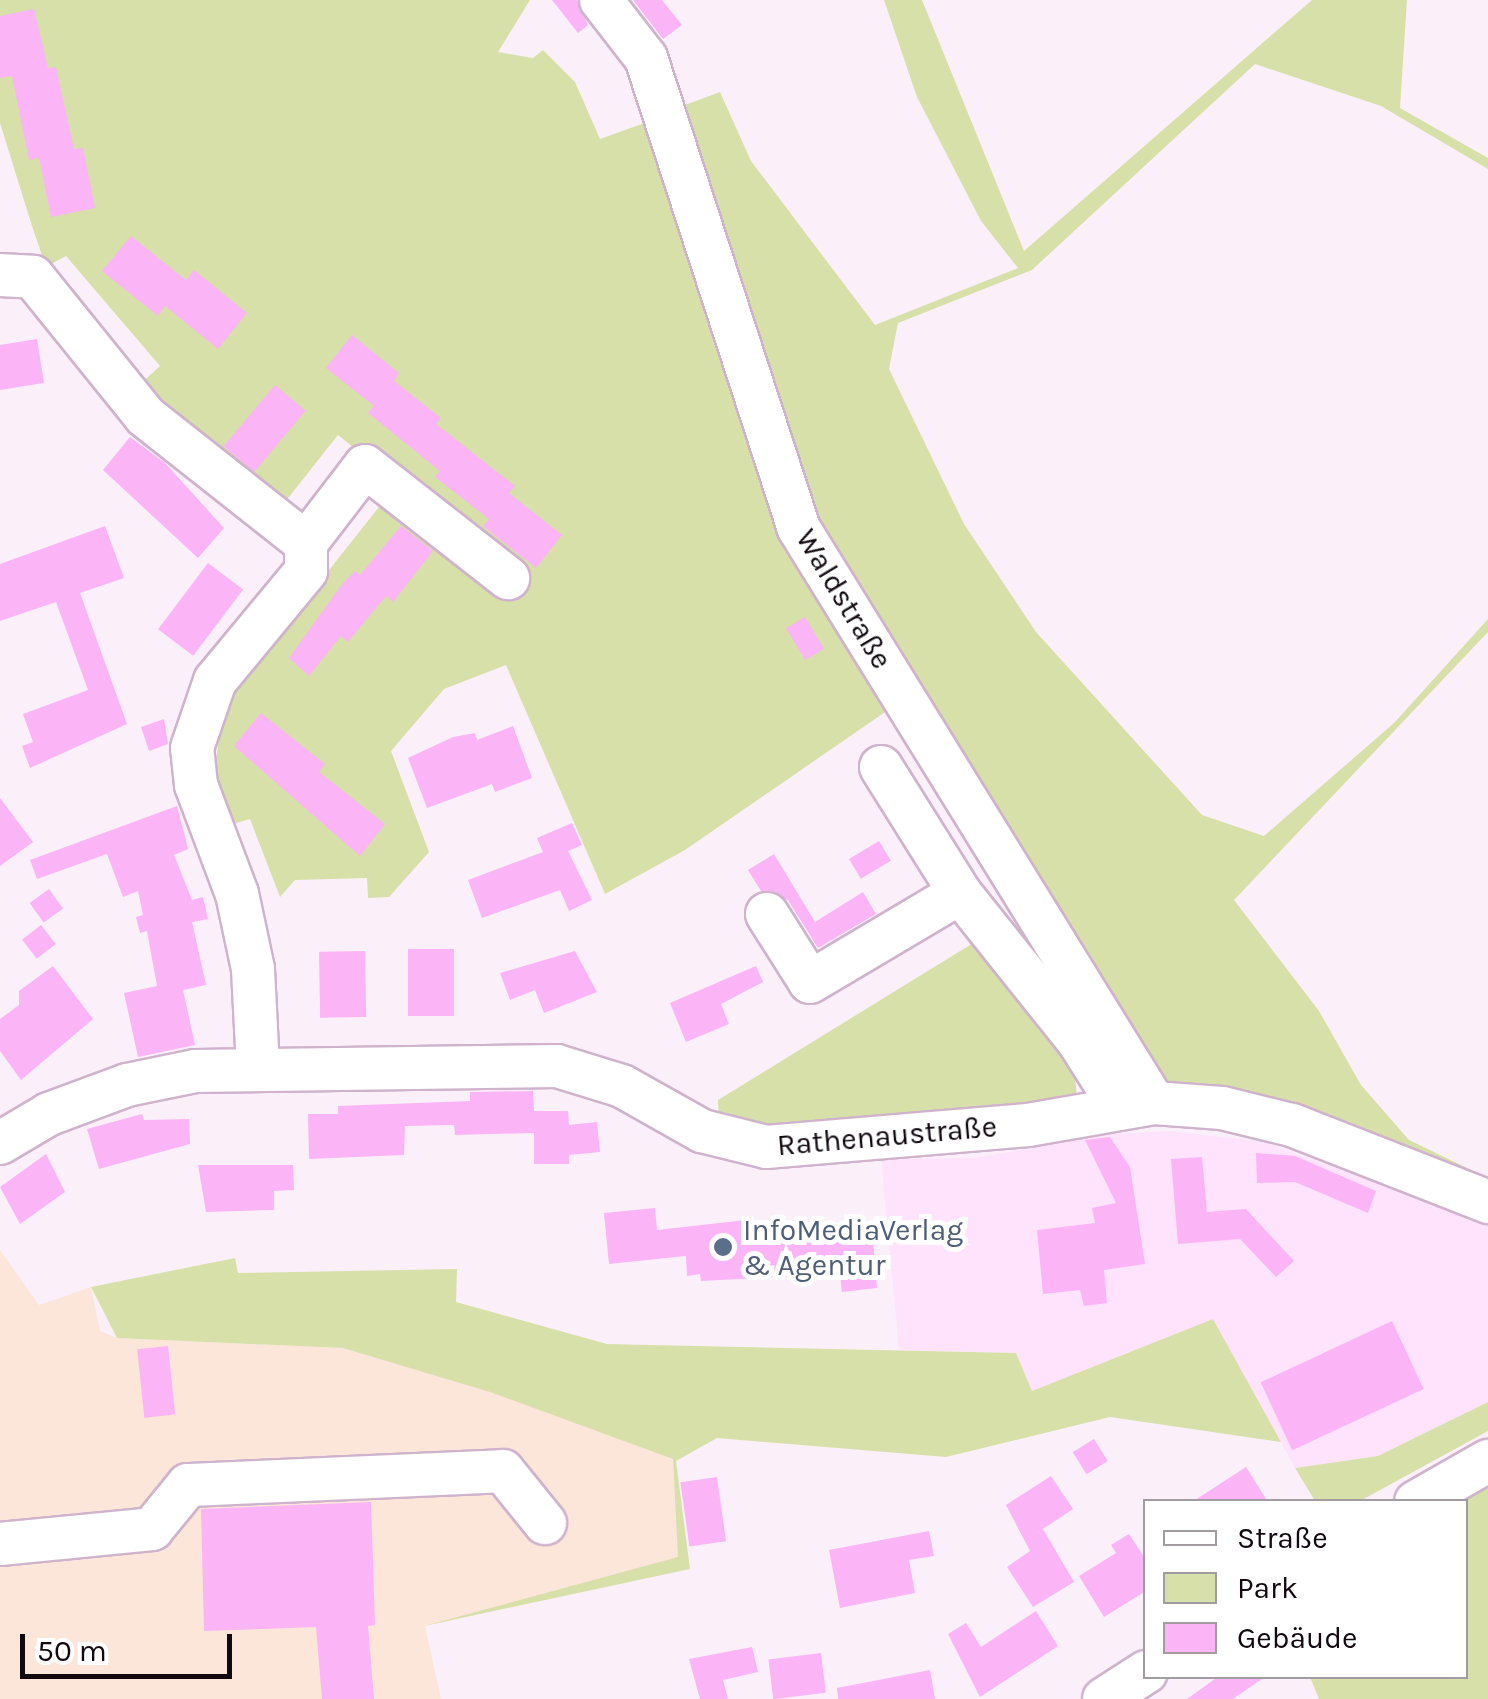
<!DOCTYPE html>
<meta charset="utf-8">
<style>
body{margin:0}
#map{position:relative;width:1488px;height:1699px;overflow:hidden;background:#fbf0fa;font-family:Karla,sans-serif}
div>[style]{position:absolute}
.built>*{inset:0;background:#ffe3fc}
.industrial>*{inset:0;background:#fce5d9}
.green>*{inset:0;background:#d7e0a8}
.building>*{inset:0;background:#fbb4f5;transform-origin:0 0}
.roads{filter:drop-shadow(2px 0 #cfb3cc) drop-shadow(-2px 0 #cfb3cc) drop-shadow(0 2px #cfb3cc) drop-shadow(0 -2px #cfb3cc)}
.minor>*{height:42px;margin:-21px;padding:0 21px;transform-origin:21px;border-radius:21px;background:#fff}
.dots>*{width:28px;height:28px;translate:-50% -50%;box-sizing:border-box;border:5px solid #fff;border-radius:50%}
span{translate:-50% -50%;white-space:nowrap;text-align:center;line-height:1.15;-webkit-text-stroke:10px #fff;paint-order:stroke}
.street-label{font-size:30px;color:#110810}
.service-label{font-size:30px;color:#4e5e75}
.left{translate:0 -50%;text-align:left}
.legend{position:absolute;left:1143px;top:1499px;width:325px;height:180px;box-sizing:border-box;background:#fff;border:2px solid #a09c9f;margin:0;padding:12px 18px;list-style:none;font-size:30px;color:#110810}
.legend li{display:flex;align-items:center;gap:20px;height:50px}
.legend b{width:50px;border:2px solid #a09c9f}
.scale{position:absolute;left:20px;top:1634px;width:212px;height:45px;box-sizing:border-box;border:5px solid #110810;border-top:0;padding-left:12px;font-size:30px;line-height:35px;white-space:nowrap;color:#110810;-webkit-text-stroke:8px #fff;paint-order:stroke}
</style>
<div id="map">
<div class="built">
<i style="clip-path:polygon(1170px 1131px,1260px 1141px,1488px 1223px,1488px 1402px,1378px 1456px,1295px 1468px,1213px 1319px,1032px 1391px,1016px 1353px,899px 1350px,881px 1159px,975px 1158px,1110px 1134px)"></i>
</div>
<div class="industrial">
<i style="clip-path:polygon(0 1250px,39px 1305px,91px 1287px,100px 1331px,117px 1338px,343px 1348px,596px 1422px,673px 1459px,679px 1557px,567px 1594px,425px 1626px,441px 1699px,0 1699px)"></i>
</div>
<div class="green">
<i style="clip-path:polygon(0 0,530px 0,498px 52px,533px 58px,543px 50px,575px 82px,600px 139px,650px 121px,891px 708px,685px 850px,605px 894px,506px 665px,444px 689px,391px 751px,429px 852px,389px 897px,368px 898px,367px 878px,295px 880px,280px 897px,250px 819px,229px 825px,215px 764px,226px 700px,398px 483px,338px 435px,281px 507px,137px 387px,160px 366px,66px 256px,46px 267px,32px 226px,0 123px)"></i>
<i style="clip-path:polygon(884px 0,922px 0,1024px 251px,1312px 0,1407px 0,1400px 108px,1488px 158px,1488px 169px,1381px 106px,1255px 64px,1032px 270px,898px 323px,889px 369px,964px 524px,1036px 632px,1202px 815px,1264px 836px,1394px 723px,1488px 619px,1488px 632px,1234px 900px,1319px 1011px,1361px 1085px,1409px 1140px,1488px 1178px,1488px 1192px,1152px 1087px,827px 568px,674px 109px,720px 92px,751px 161px,875px 325px,1018px 268px,981px 221px,917px 97px)"></i>
<i style="clip-path:polygon(983px 937px,1073px 1051px,1077px 1100px,838px 1135px,719px 1121px,718px 1100px)"></i>
<i style="clip-path:polygon(235px 1258px,238px 1273px,457px 1269px,456px 1302px,607px 1344px,1016px 1353px,1032px 1391px,1213px 1319px,1281px 1442px,1110px 1417px,946px 1457px,717px 1438px,676px 1461px,690px 1569px,424px 1626px,678px 1557px,673px 1459px,490px 1392px,343px 1348px,117px 1338px,91px 1287px)"></i>
<i style="clip-path:polygon(1488px 1402px,1488px 1431px,1360px 1501px,1315px 1501px,1295px 1468px,1378px 1456px)"></i>
<i style="clip-path:polygon(1488px 1485px,1488px 1699px,1319px 1699px,1310px 1677px,1466px 1676px,1466px 1502px,1457px 1501px)"></i>
</div>
<div class="building">
<i style="clip-path:polygon(552px 0,577px 0,588px 25px,578px 33px)"></i>
<i style="clip-path:polygon(633px 0,662px 0,682px 25px,663px 39px)"></i>
<i style="clip-path:polygon(34px 9px,48px 68px,56px 67px,74px 149px,83px 148px,95px 208px,51px 217px,39px 158px,29px 160px,12px 76px,0 78px,0 16px)"></i>
<i style="clip-path:polygon(131px 236px,186px 280px,194px 270px,247px 313px,218px 349px,165px 306px,158px 316px,102px 271px)"></i>
<i style="clip-path:polygon(352px 335px,399px 373px,394px 381px,441px 418px,436px 424px,515px 486px,509px 493px,562px 535px,536px 568px,483px 526px,489px 519px,435px 477px,440px 471px,368px 413px,374px 406px,326px 368px)"></i>
<i style="clip-path:polygon(37px 339px,44px 383px,0 390px,0 345px)"></i>
<i style="left:275px;top:385px;width:40px;height:80px;rotate:40deg"></i>
<i style="clip-path:polygon(130px 437px,165px 463px,224px 528px,198px 558px,103px 470px)"></i>
<i style="clip-path:polygon(105px 526px,124px 578px,80px 593px,127px 724px,30px 768px,22px 746px,33px 742px,23px 714px,88px 690px,56px 602px,0 621px,0 564px)"></i>
<i style="clip-path:polygon(401px 526px,433px 551px,393px 602px,386px 596px,348px 642px,341px 636px,309px 676px,289px 658px,343px 583px,355px 571px,360px 575px)"></i>
<i style="left:208px;top:563px;width:44px;height:83px;rotate:37deg"></i>
<i style="left:805px;top:617px;width:37px;height:22px;rotate:59deg"></i>
<i style="clip-path:polygon(261px 713px,325px 764px,319px 772px,385px 824px,360px 856px,234px 746px)"></i>
<i style="clip-path:polygon(164px 719px,168px 744px,149px 751px,141px 727px)"></i>
<i style="clip-path:polygon(513px 726px,532px 778px,495px 792px,492px 784px,427px 808px,408px 758px,453px 737px,475px 733px,477px 740px)"></i>
<i style="clip-path:polygon(0 798px,33px 842px,0 866px)"></i>
<i style="clip-path:polygon(177px 806px,188px 849px,174px 855px,192px 900px,203px 897px,208px 919px,192px 922px,206px 985px,183px 990px,195px 1045px,138px 1057px,124px 993px,157px 986px,147px 931px,140px 933px,136px 917px,143px 915px,138px 891px,123px 897px,107px 854px,37px 879px,30px 860px)"></i>
<i style="clip-path:polygon(572px 823px,582px 845px,568px 851px,592px 900px,569px 911px,560px 890px,482px 918px,468px 880px,543px 852px,537px 838px)"></i>
<i style="left:879px;top:841px;width:23px;height:35px;rotate:59deg"></i>
<i style="clip-path:polygon(774px 854px,815px 922px,863px 892px,876px 914px,818px 948px,788px 900px,761px 891px,748px 870px)"></i>
<i style="left:49px;top:889px;width:24px;height:24px;rotate:54deg"></i>
<i style="left:41px;top:925px;width:24px;height:24px;rotate:52deg"></i>
<i style="left:408px;top:949px;width:46px;height:67px"></i>
<i style="left:365px;top:951px;width:66px;height:46px;rotate:89deg"></i>
<i style="clip-path:polygon(575px 951px,597px 992px,544px 1013px,535px 990px,510px 1000px,500px 973px)"></i>
<i style="clip-path:polygon(53px 966px,93px 1019px,21px 1080px,0 1051px,0 1019px,19px 1005px,19px 991px)"></i>
<i style="clip-path:polygon(756px 966px,763px 982px,721px 1004px,729px 1024px,686px 1042px,670px 1003px)"></i>
<i style="clip-path:polygon(533px 1091px,534px 1111px,568px 1111px,569px 1125px,597px 1122px,600px 1152px,569px 1155px,569px 1164px,534px 1164px,534px 1133px,455px 1135px,454px 1125px,405px 1126px,404px 1155px,309px 1159px,308px 1114px,338px 1114px,338px 1106px,470px 1101px,470px 1092px)"></i>
<i style="clip-path:polygon(142px 1114px,144px 1120px,189px 1119px,190px 1144px,99px 1169px,87px 1129px)"></i>
<i style="clip-path:polygon(1110px 1137px,1130px 1167px,1145px 1264px,1104px 1270px,1107px 1303px,1084px 1306px,1080px 1290px,1043px 1294px,1037px 1230px,1095px 1223px,1092px 1208px,1116px 1203px,1085px 1140px)"></i>
<i style="clip-path:polygon(1256px 1153px,1295px 1156px,1376px 1191px,1368px 1213px,1295px 1182px,1257px 1183px)"></i>
<i style="clip-path:polygon(46px 1154px,65px 1192px,20px 1224px,0 1187px)"></i>
<i style="clip-path:polygon(1202px 1157px,1207px 1212px,1246px 1209px,1294px 1261px,1276px 1277px,1240px 1239px,1178px 1244px,1171px 1159px)"></i>
<i style="clip-path:polygon(198px 1165px,293px 1165px,294px 1190px,274px 1191px,274px 1210px,206px 1212px)"></i>
<i style="clip-path:polygon(655px 1208px,657px 1230px,746px 1220px,747px 1228px,810px 1221px,811px 1234px,872px 1228px,877px 1288px,842px 1292px,840px 1274px,701px 1281px,700px 1274px,687px 1276px,686px 1256px,609px 1264px,604px 1213px)"></i>
<i style="left:1392px;top:1321px;width:75px;height:145px;rotate:65deg"></i>
<i style="left:168px;top:1346px;width:69px;height:31px;rotate:84deg"></i>
<i style="left:1094px;top:1439px;width:26px;height:25px;rotate:58deg"></i>
<i style="clip-path:polygon(1246px 1467px,1268px 1502px,1192px 1502px)"></i>
<i style="clip-path:polygon(1051px 1476px,1073px 1509px,1032px 1536px,1043px 1529px,1074px 1582px,1033px 1607px,1007px 1567px,1030px 1551px,1006px 1505px)"></i>
<i style="left:717px;top:1477px;width:65px;height:37px;rotate:82deg"></i>
<i style="clip-path:polygon(371px 1502px,375px 1625px,368px 1626px,374px 1699px,322px 1699px,316px 1627px,204px 1631px,201px 1509px)"></i>
<i style="clip-path:polygon(929px 1531px,934px 1556px,909px 1560px,915px 1593px,840px 1608px,829px 1550px)"></i>
<i style="clip-path:polygon(1129px 1534px,1146px 1560px,1146px 1591px,1104px 1617px,1079px 1576px,1116px 1553px,1111px 1545px)"></i>
<i style="clip-path:polygon(1036px 1611px,1058px 1646px,980px 1697px,948px 1634px,966px 1623px,981px 1647px)"></i>
<i style="clip-path:polygon(752px 1647px,758px 1672px,723px 1680px,728px 1699px,700px 1699px,689px 1659px)"></i>
<i style="left:821px;top:1653px;width:40px;height:53px;rotate:83deg"></i>
<i style="clip-path:polygon(930px 1670px,935px 1699px,838px 1699px,837px 1688px)"></i>
<i style="clip-path:polygon(1219px 1676px,1266px 1676px,1233px 1699px,1187px 1699px)"></i>
</div>
<div class="roads">
<div class="minor">
<i style="left:601px;top:0;width:73px;rotate:52.2deg"></i>
<i style="left:646px;top:58px;width:493px;rotate:72deg"></i>
<i style="left:798px;top:527px;width:677px;rotate:58.28deg"></i>
<i style="left:0;top:275px;width:33px;rotate:3deg"></i>
<i style="left:33px;top:277px;width:179px;rotate:51.1deg"></i>
<i style="left:145px;top:416px;width:205px;rotate:38.3deg"></i>
<i style="left:306px;top:543px;width:97px;rotate:-52.5deg"></i>
<i style="left:365px;top:466px;width:182px;rotate:38.1deg"></i>
<i style="left:881px;top:767px;width:149px;rotate:57.9deg"></i>
<i style="left:960px;top:893px;width:191px;rotate:51.4deg"></i>
<i style="left:1079px;top:1042px;width:77px;rotate:57.8deg"></i>
<i style="left:767px;top:914px;width:80px;rotate:57.7deg"></i>
<i style="left:810px;top:982px;width:174px;rotate:-30.7deg"></i>
<i style="left:258px;top:1068px;width:99px;rotate:-92.9deg"></i>
<i style="left:253px;top:969px;width:77px;rotate:-102deg"></i>
<i style="left:237px;top:894px;width:116px;rotate:-110.6deg"></i>
<i style="left:196px;top:785px;width:37px;rotate:-96deg"></i>
<i style="left:192px;top:748px;width:71px;rotate:-71.1deg"></i>
<i style="left:215px;top:681px;width:143px;rotate:-50.4deg"></i>
<i style="left:306px;top:571px;width:28px;rotate:-90deg"></i>
<i style="left:0;top:1143px;width:57px;rotate:-30.6deg"></i>
<i style="left:49px;top:1114px;width:83px;rotate:-20.4deg"></i>
<i style="left:127px;top:1085px;width:69px;rotate:-11.6deg"></i>
<i style="left:195px;top:1071px;width:362px;rotate:-0.8deg"></i>
<i style="left:557px;top:1066px;width:68px;rotate:17.1deg"></i>
<i style="left:622px;top:1086px;width:92px;rotate:29.4deg"></i>
<i style="left:702px;top:1131px;width:66px;rotate:14deg"></i>
<i style="left:766px;top:1147px;width:263px;rotate:-4.8deg"></i>
<i style="left:1028px;top:1125px;width:128px;rotate:-9.9deg"></i>
<i style="left:1154px;top:1103px;width:68px;rotate:4.2deg"></i>
<i style="left:1222px;top:1108px;width:72px;rotate:13.7deg"></i>
<i style="left:1292px;top:1125px;width:211px;rotate:21.4deg"></i>
<i style="left:1416px;top:1502px;width:83px;rotate:-29.7deg"></i>
<i style="left:0;top:1544px;width:153px;rotate:-5.6deg"></i>
<i style="left:152px;top:1529px;width:57px;rotate:-50.7deg"></i>
<i style="left:188px;top:1485px;width:315px;rotate:-2.5deg"></i>
<i style="left:503px;top:1471px;width:67px;rotate:51.1deg"></i>
<i style="left:1104px;top:1699px;width:50px;rotate:-32.7deg"></i>
</div>
</div>
<div class="dots">
<i style="left:723px;top:1247px;background:#5c6f8a"></i>
</div>
<div class="street-label">
<span style="left:844px;top:599px;rotate:59deg">Waldstraße</span>
<span style="left:887px;top:1136px;rotate:-5deg">Rathenaustraße</span>
</div>
<div class="service-label">
<span class="left" style="left:743px;top:1247px">InfoMediaVerlag<br>&amp; Agentur</span>
</div>
<ul class="legend">
<li><b style="height:12px;background:#fff"></b>Straße</li>
<li><b style="height:28px;background:#d7e0a8"></b>Park</li>
<li><b style="height:28px;background:#fbb4f5"></b>Gebäude</li>
</ul>
<div class="scale">50 m</div>
</div>
